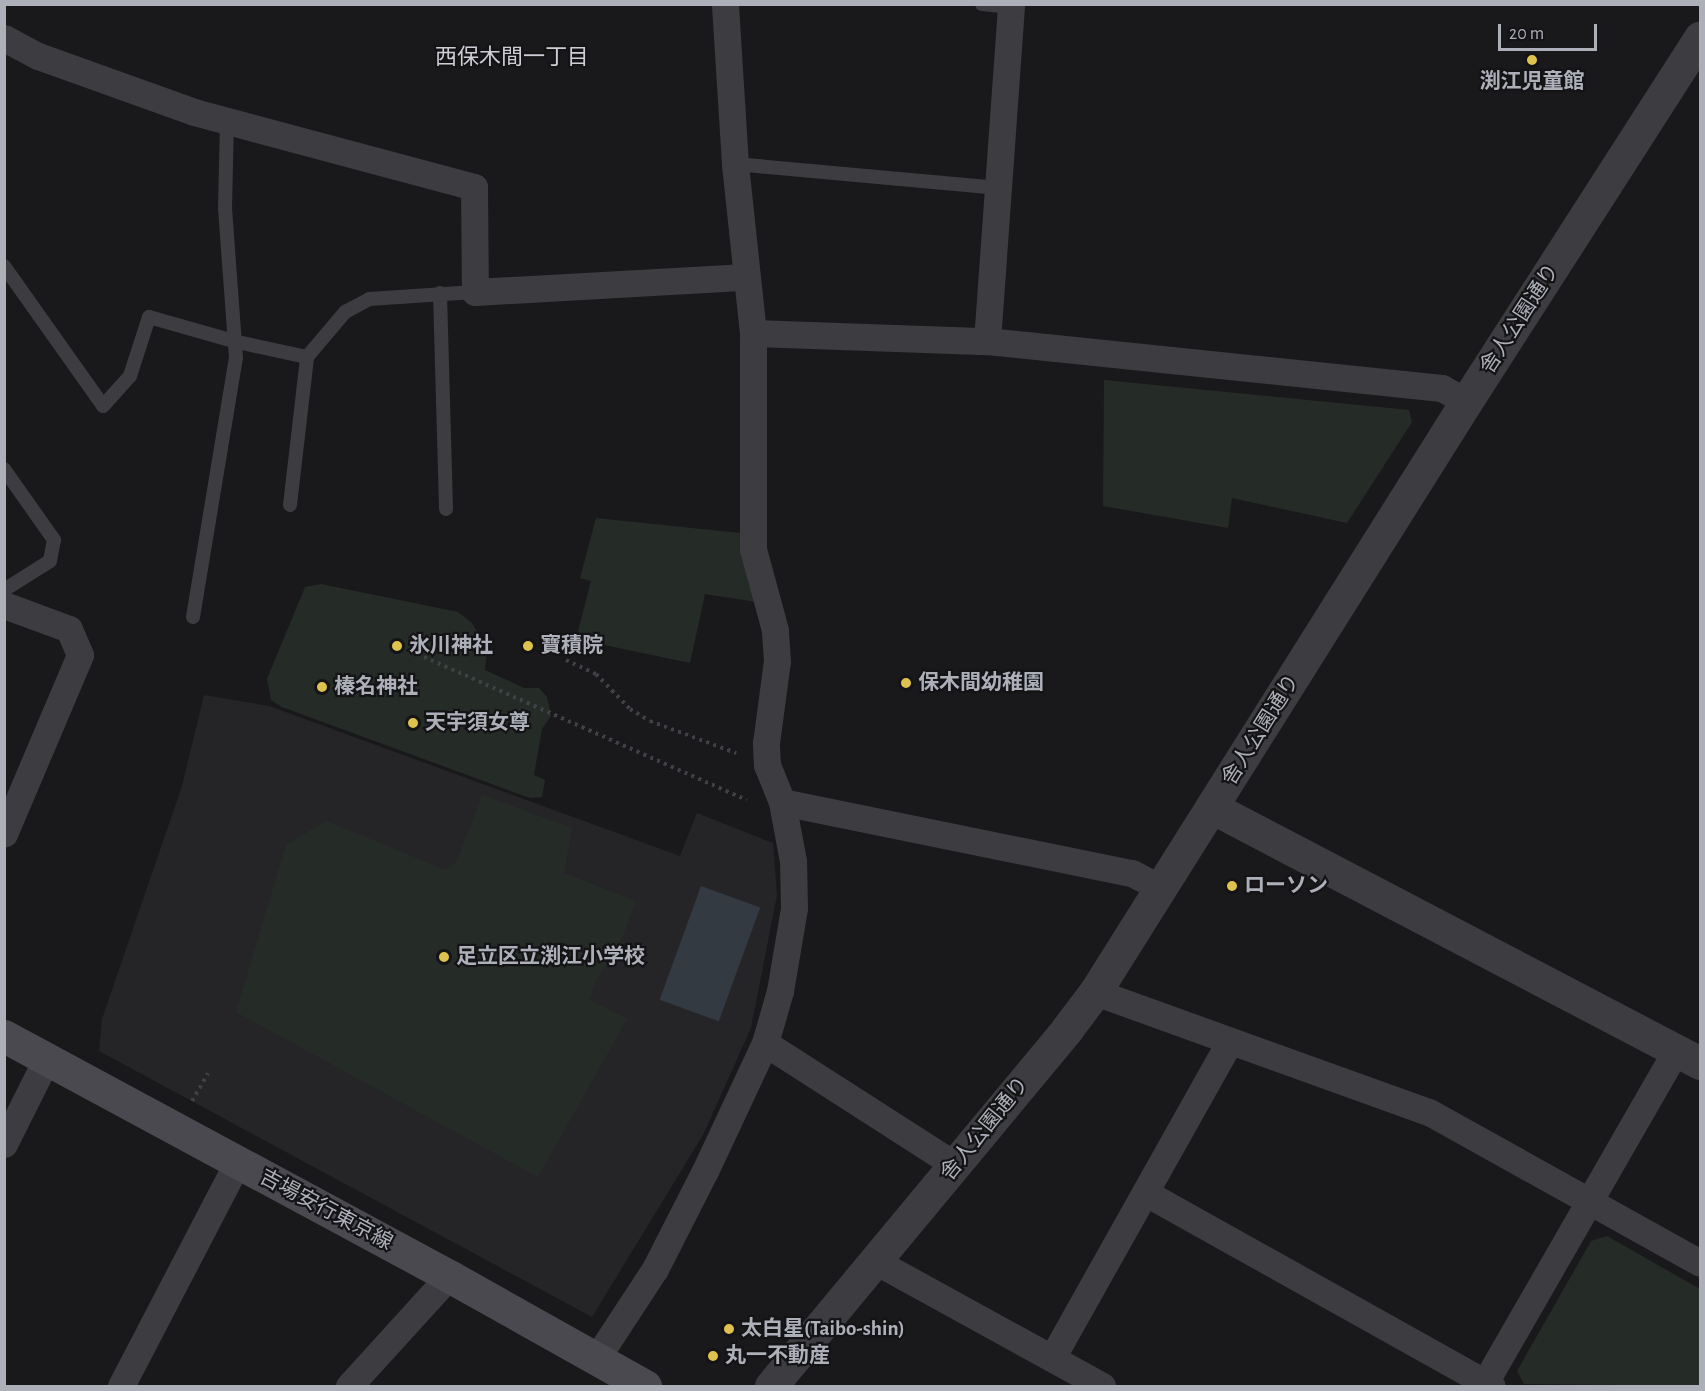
<!DOCTYPE html>
<meta charset="utf-8">
<style>
body{margin:0}
#map{position:relative;width:1705px;height:1391px;overflow:hidden;background:#19191b;font-family:"Alegreya Sans","Noto Sans JP",sans-serif}
div>[style]{position:absolute}
.built>*{inset:0;background:#252528}
.green>*{inset:0;background:#252c27}
.water>*{inset:0;background:#343a42;transform-origin:0 0}
.path>*{height:4px;margin-top:-2px;transform-origin:0;background:repeating-linear-gradient(90deg,#404146 0 3px,transparent 0 7.5px)}
.service>*{height:14px;margin:-7px;padding:0 7px;transform-origin:7px;border-radius:7px;background:#3c3c41}
.minor>*{height:27px;margin:-13.5px;padding:0 13.5px;transform-origin:13.5px;border-radius:13.5px;background:#3c3c41}
.tertiary>*{height:33px;margin:-16.5px;padding:0 16.5px;transform-origin:16.5px;border-radius:16.5px;background:#3c3c41}
.secondary>*{height:33px;margin:-16.5px;padding:0 16.5px;transform-origin:16.5px;border-radius:16.5px;background:#49494f}
.dots>*{width:16px;height:16px;translate:-50% -50%;box-sizing:border-box;border:3px solid #141416;border-radius:50%}
span{translate:-50% -50%;white-space:nowrap;text-align:center;line-height:1.15;-webkit-text-stroke:4.5px #141416;paint-order:stroke}
.poi-label{font-size:21px;color:#adafb9;font-weight:700}
.left{translate:0 -50%;text-align:left}
.street-label{font-size:21px;color:#adafb9}
.neighbourhood-label{font-size:22px;color:#cdced5}
.frame{position:absolute;inset:0;border:6px solid #adafb9;pointer-events:none}
.scale{position:absolute;left:1498px;top:24px;width:99px;height:27px;box-sizing:border-box;border:3px solid #adafb9;border-top:0;padding-left:8px;font-size:18px;line-height:21px;white-space:nowrap;color:#adafb9;-webkit-text-stroke:4px #141416;paint-order:stroke}
</style>
<div id="map">
<div class="built">
<i style="clip-path:polygon(204px 695px,269px 706px,680px 856px,697px 813px,773px 843px,777px 895px,751px 1028px,703px 1135px,592px 1317px,99px 1051px,102px 1019px,182px 786px)"></i>
</div>
<div class="green">
<i style="clip-path:polygon(1104px 380px,1409px 410px,1412px 422px,1347px 523px,1232px 498px,1228px 528px,1103px 506px)"></i>
<i style="clip-path:polygon(596px 518px,740px 533px,757px 602px,705px 594px,690px 663px,576px 639px,591px 581px,580px 578px)"></i>
<i style="clip-path:polygon(321px 584px,458px 612px,472px 623px,487px 649px,485px 670px,524px 688px,539px 688px,547px 697px,551px 716px,542px 729px,534px 775px,545px 780px,542px 797px,530px 798px,282px 707px,271px 700px,267px 679px,305px 587px)"></i>
<i style="clip-path:polygon(482px 795px,572px 828px,564px 873px,636px 901px,623px 936px,595px 983px,590px 1000px,627px 1019px,538px 1177px,236px 1012px,286px 845px,326px 821px,446px 870px,457px 861px)"></i>
<i style="clip-path:polygon(1607px 1236px,1700px 1289px,1700px 1386px,1524px 1384px,1517px 1371px,1591px 1241px)"></i>
</div>
<div class="water">
<i style="left:701px;top:886px;width:63px;height:121px;rotate:20deg"></i>
</div>
<div class="path">
<i style="left:424px;top:657px;width:353px;rotate:23.9deg"></i>
<i style="left:566px;top:660px;width:33px;rotate:25deg"></i>
<i style="left:596px;top:674px;width:49px;rotate:45.8deg"></i>
<i style="left:630px;top:709px;width:23px;rotate:31deg"></i>
<i style="left:650px;top:721px;width:92px;rotate:20.4deg"></i>
<i style="left:192px;top:1101px;width:32px;rotate:-60deg"></i>
</div>
<div class="service">
<i style="left:982px;top:4px;width:29px;rotate:6deg"></i>
<i style="left:735px;top:164px;width:265px;rotate:5.2deg"></i>
<i style="left:4px;top:266px;width:171px;rotate:54.7deg"></i>
<i style="left:103px;top:406px;width:40px;rotate:-48deg"></i>
<i style="left:130px;top:376px;width:62px;rotate:-72.1deg"></i>
<i style="left:149px;top:317px;width:87px;rotate:15.9deg"></i>
<i style="left:233px;top:341px;width:76px;rotate:12.2deg"></i>
<i style="left:440px;top:293px;width:216px;rotate:88.4deg"></i>
<i style="left:4px;top:469px;width:87px;rotate:54.8deg"></i>
<i style="left:54px;top:540px;width:21px;rotate:101deg"></i>
<i style="left:50px;top:561px;width:54px;rotate:147.8deg"></i>
<i style="left:290px;top:505px;width:149px;rotate:-83.4deg"></i>
<i style="left:307px;top:357px;width:59px;rotate:-49.8deg"></i>
<i style="left:345px;top:312px;width:27px;rotate:-28deg"></i>
<i style="left:369px;top:299px;width:106px;rotate:-3.8deg"></i>
<i style="left:193px;top:617px;width:263px;rotate:-80.6deg"></i>
<i style="left:236px;top:358px;width:149px;rotate:-94.2deg"></i>
<i style="left:225px;top:209px;width:89px;rotate:-88.7deg"></i>
</div>
<div class="minor">
<i style="left:4px;top:38px;width:38px;rotate:28deg"></i>
<i style="left:38px;top:56px;width:166px;rotate:19.7deg"></i>
<i style="left:194px;top:112px;width:290px;rotate:15deg"></i>
<i style="left:474px;top:187px;width:105px;rotate:89.5deg"></i>
<i style="left:475px;top:292px;width:271px;rotate:-3.2deg"></i>
<i style="left:753px;top:333px;width:234px;rotate:2deg"></i>
<i style="left:987px;top:341px;width:457px;rotate:5.9deg"></i>
<i style="left:1442px;top:388px;width:28px;rotate:30deg"></i>
<i style="left:987px;top:341px;width:338px;rotate:-85.9deg"></i>
<i style="left:4px;top:605px;width:69px;rotate:20.3deg"></i>
<i style="left:69px;top:629px;width:28px;rotate:67deg"></i>
<i style="left:80px;top:655px;width:194px;rotate:113deg"></i>
<i style="left:782px;top:802px;width:357px;rotate:11.5deg"></i>
<i style="left:1132px;top:873px;width:32px;rotate:28deg"></i>
<i style="left:1095px;top:992px;width:355px;rotate:19.8deg"></i>
<i style="left:1429px;top:1112px;width:310px;rotate:29.1deg"></i>
<i style="left:765px;top:1043px;width:226px;rotate:32.7deg"></i>
<i style="left:4px;top:1144px;width:96px;rotate:-63.4deg"></i>
<i style="left:1146px;top:1193px;width:396px;rotate:29.2deg"></i>
<i style="left:875px;top:1261px;width:259px;rotate:28.8deg"></i>
<i style="left:1052px;top:1358px;width:362px;rotate:-60.7deg"></i>
<i style="left:596px;top:1359px;width:108px;rotate:-56.8deg"></i>
<i style="left:655px;top:1269px;width:110px;rotate:-63deg"></i>
<i style="left:705px;top:1171px;width:141px;rotate:-64.9deg"></i>
<i style="left:765px;top:1043px;width:54px;rotate:-73.9deg"></i>
<i style="left:780px;top:991px;width:84px;rotate:-80.4deg"></i>
<i style="left:794px;top:908px;width:47px;rotate:-91.2deg"></i>
<i style="left:793px;top:861px;width:60px;rotate:-100.6deg"></i>
<i style="left:782px;top:802px;width:40px;rotate:-112deg"></i>
<i style="left:767px;top:765px;width:22px;rotate:-93deg"></i>
<i style="left:766px;top:743px;width:83px;rotate:-82.4deg"></i>
<i style="left:777px;top:661px;width:31px;rotate:-94deg"></i>
<i style="left:775px;top:630px;width:84px;rotate:-105.2deg"></i>
<i style="left:753px;top:549px;width:216px;rotate:-90deg"></i>
<i style="left:753px;top:333px;width:170px;rotate:-96.1deg"></i>
<i style="left:735px;top:164px;width:160px;rotate:-93.6deg"></i>
<i style="left:121px;top:1386px;width:251px;rotate:-62.5deg"></i>
<i style="left:349px;top:1386px;width:149px;rotate:-47.7deg"></i>
<i style="left:1483px;top:1386px;width:387px;rotate:-60.1deg"></i>
</div>
<div class="tertiary">
<i style="left:1213px;top:808px;width:550px;rotate:27.64deg"></i>
<i style="left:771px;top:1386px;width:464px;rotate:-50.3deg"></i>
<i style="left:1067px;top:1029px;width:46px;rotate:-52.9deg"></i>
<i style="left:1095px;top:992px;width:697px;rotate:-57.84deg"></i>
<i style="left:1466px;top:402px;width:433px;rotate:-57.3deg"></i>
</div>
<div class="secondary">
<i style="left:4px;top:1036px;width:506px;rotate:28.34deg"></i>
<i style="left:449px;top:1276px;width:225px;rotate:29.3deg"></i>
</div>
<div class="dots">
<i style="left:1532px;top:60px;background:#dec24d"></i>
<i style="left:397px;top:646px;background:#dec24d"></i>
<i style="left:528px;top:646px;background:#dec24d"></i>
<i style="left:906px;top:683px;background:#dec24d"></i>
<i style="left:322px;top:687px;background:#dec24d"></i>
<i style="left:413px;top:723px;background:#dec24d"></i>
<i style="left:1232px;top:886px;background:#dec24d"></i>
<i style="left:444px;top:957px;background:#dec24d"></i>
<i style="left:729px;top:1329px;background:#dec24d"></i>
<i style="left:713px;top:1356px;background:#dec24d"></i>
</div>
<div class="poi-label">
<span style="left:1532px;top:82px">渕江児童館</span>
<span class="left" style="left:409px;top:646px">氷川神社</span>
<span class="left" style="left:540px;top:646px">寶積院</span>
<span class="left" style="left:918px;top:683px">保木間幼稚園</span>
<span class="left" style="left:334px;top:687px">榛名神社</span>
<span class="left" style="left:425px;top:723px">天宇須女尊</span>
<span class="left" style="left:1244px;top:886px">ローソン</span>
<span class="left" style="left:456px;top:957px">足立区立渕江小学校</span>
<span class="left" style="left:741px;top:1329px">太白星(Taibo-shin)</span>
<span class="left" style="left:725px;top:1356px">丸一不動産</span>
</div>
<div class="street-label">
<span style="left:1520px;top:319px;rotate:-57deg">舎人公園通り</span>
<span style="left:1261px;top:730px;rotate:-58deg">舎人公園通り</span>
<span style="left:985px;top:1129px;rotate:-51deg">舎人公園通り</span>
<span style="left:326px;top:1210px;rotate:28deg">吉場安行東京線</span>
</div>
<div class="neighbourhood-label">
<span style="left:512px;top:58px">西保木間一丁目</span>
</div>
<div class="frame"></div>
<div class="scale">20 m</div>
</div>
